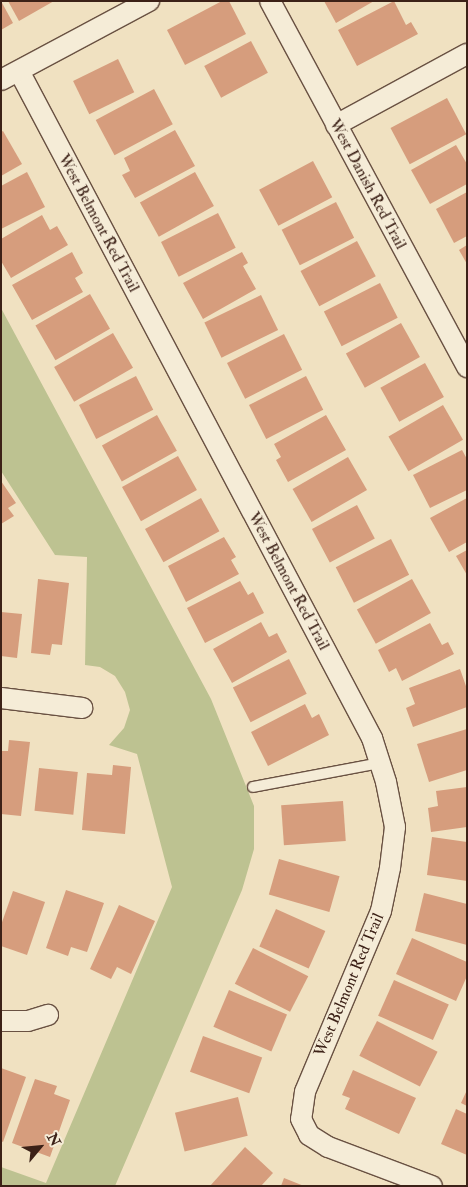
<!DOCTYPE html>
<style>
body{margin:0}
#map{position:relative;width:468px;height:1187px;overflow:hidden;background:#f0e1c1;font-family:"IM FELL Double Pica",serif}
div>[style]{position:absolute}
.green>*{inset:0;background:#bdc291}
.building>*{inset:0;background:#d69d7d;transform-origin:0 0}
.roads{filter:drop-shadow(1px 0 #695142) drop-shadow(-1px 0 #695142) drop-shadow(0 1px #695142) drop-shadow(0 -1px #695142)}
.lane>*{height:10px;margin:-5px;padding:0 5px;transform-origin:5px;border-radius:5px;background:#f5ecd7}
.street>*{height:20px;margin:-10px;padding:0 10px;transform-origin:10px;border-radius:10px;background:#f5ecd7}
span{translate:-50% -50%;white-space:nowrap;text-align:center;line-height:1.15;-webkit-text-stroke:4px #f5ecd7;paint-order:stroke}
.street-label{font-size:16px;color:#3c2117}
.frame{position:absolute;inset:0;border:2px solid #3c2117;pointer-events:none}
.north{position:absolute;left:15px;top:1122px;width:50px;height:50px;-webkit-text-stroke:4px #f5ecd7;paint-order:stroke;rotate:62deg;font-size:14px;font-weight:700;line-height:20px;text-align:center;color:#3c2117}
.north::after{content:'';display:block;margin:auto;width:18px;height:22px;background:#3c2117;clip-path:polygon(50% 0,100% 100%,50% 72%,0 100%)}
</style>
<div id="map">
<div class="green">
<i style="clip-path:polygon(1px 308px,211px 699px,254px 806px,254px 849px,242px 890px,115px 1186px,1px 1186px,1px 1167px,46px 1183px,172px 887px,137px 754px,109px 745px,124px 728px,130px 710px,125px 692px,115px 676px,100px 667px,85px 665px,87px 557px,55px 555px,1px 471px)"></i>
</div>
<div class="building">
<i style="clip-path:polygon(1px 1px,13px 23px,1px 30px)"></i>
<i style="clip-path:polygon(8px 1px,54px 1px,19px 21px)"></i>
<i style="clip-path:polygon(222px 1px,229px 1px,246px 34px,185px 65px,167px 30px)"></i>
<i style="clip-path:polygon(324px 1px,374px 1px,336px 23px)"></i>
<i style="clip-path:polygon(394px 1px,406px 25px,411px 22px,418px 34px,357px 66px,338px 30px)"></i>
<i style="left:251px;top:41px;width:36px;height:53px;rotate:62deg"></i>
<i style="left:118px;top:59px;width:37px;height:50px;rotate:64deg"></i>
<i style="left:154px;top:89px;width:40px;height:66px;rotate:62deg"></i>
<i style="left:447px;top:98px;width:41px;height:64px;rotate:62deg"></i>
<i style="clip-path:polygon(175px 130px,195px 166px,135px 198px,122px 175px,130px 171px,124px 158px)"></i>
<i style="clip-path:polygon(3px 131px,22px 164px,1px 176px,1px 132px)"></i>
<i style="clip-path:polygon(456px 145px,467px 164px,467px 184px,430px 204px,411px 170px)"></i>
<i style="left:313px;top:161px;width:41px;height:61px;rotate:62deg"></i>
<i style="clip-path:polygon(27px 172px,45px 207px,1px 229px,1px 186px)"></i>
<i style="left:195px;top:172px;width:39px;height:63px;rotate:61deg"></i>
<i style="clip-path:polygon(467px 192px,467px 236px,454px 243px,436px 209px)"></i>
<i style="left:336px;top:202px;width:40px;height:61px;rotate:63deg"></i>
<i style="left:218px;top:213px;width:39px;height:64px;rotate:63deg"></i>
<i style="clip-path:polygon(42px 215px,50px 230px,57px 226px,68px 245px,11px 278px,1px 261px,1px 239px)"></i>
<i style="left:357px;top:241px;width:40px;height:64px;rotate:62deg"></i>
<i style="clip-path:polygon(467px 245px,467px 264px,459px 250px)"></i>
<i style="clip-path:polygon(72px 252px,83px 273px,75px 278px,83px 292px,32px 320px,12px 285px)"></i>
<i style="clip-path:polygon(242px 252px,248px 263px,243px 266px,256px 289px,203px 319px,183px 283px)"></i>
<i style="left:380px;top:283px;width:39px;height:63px;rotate:63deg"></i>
<i style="left:90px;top:294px;width:40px;height:63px;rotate:60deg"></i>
<i style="left:261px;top:295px;width:39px;height:63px;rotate:64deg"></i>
<i style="left:401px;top:323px;width:39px;height:63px;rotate:61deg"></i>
<i style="left:113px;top:333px;width:40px;height:68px;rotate:60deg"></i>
<i style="left:284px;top:334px;width:40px;height:64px;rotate:63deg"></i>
<i style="left:425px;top:363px;width:39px;height:51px;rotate:61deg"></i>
<i style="left:136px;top:376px;width:38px;height:64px;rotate:63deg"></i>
<i style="left:306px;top:376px;width:38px;height:64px;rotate:63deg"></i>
<i style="left:443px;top:405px;width:40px;height:63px;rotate:60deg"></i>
<i style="left:157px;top:415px;width:41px;height:63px;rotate:61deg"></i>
<i style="clip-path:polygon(326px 415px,346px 450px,288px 482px,276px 460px,281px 457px,274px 444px)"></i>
<i style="clip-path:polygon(462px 450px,467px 459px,467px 490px,430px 508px,413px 475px)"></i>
<i style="left:178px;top:456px;width:39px;height:64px;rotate:61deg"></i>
<i style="left:348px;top:457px;width:38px;height:64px;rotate:60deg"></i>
<i style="clip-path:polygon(1px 481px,16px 503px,8px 508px,14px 516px,1px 524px)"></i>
<i style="left:201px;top:498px;width:38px;height:64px;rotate:61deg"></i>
<i style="clip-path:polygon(467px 498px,467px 542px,449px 552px,430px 518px)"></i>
<i style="left:357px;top:505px;width:38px;height:51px;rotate:62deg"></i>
<i style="clip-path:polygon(224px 537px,236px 557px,231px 560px,239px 574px,186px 602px,168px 566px)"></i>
<i style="left:391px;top:539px;width:40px;height:62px;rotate:63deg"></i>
<i style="clip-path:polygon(467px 550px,467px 575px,456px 556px)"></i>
<i style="clip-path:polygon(38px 579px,69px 583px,62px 645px,52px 644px,50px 655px,31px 653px)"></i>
<i style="left:412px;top:579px;width:39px;height:63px;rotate:61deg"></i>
<i style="clip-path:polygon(240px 581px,248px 595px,253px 592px,264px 613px,205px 643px,187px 608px)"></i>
<i style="clip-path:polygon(1px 612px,22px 614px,17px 658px,1px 656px)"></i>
<i style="clip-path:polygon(261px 622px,269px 637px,277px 633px,287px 652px,232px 683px,213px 649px)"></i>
<i style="clip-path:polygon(430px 623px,442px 645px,448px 642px,454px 654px,402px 681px,396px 668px,389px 672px,378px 650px)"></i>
<i style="left:289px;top:659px;width:39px;height:63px;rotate:63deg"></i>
<i style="clip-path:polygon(460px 669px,467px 689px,467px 707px,413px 727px,406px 708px,415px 704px,409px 688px)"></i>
<i style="clip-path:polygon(305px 704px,312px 718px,319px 714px,329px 735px,268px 766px,251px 732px)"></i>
<i style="clip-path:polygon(467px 729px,467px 770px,429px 782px,417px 744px)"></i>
<i style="clip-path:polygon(9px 740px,30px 742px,21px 816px,1px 814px,1px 751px,8px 751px)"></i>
<i style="clip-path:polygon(113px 765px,131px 767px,125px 834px,82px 830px,87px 773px,112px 775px)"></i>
<i style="left:39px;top:768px;width:39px;height:43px;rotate:6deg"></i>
<i style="clip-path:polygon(467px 787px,467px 827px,431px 832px,428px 808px,438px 806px,436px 791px)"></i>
<i style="left:343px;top:801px;width:40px;height:62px;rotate:86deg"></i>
<i style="clip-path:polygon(432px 837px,467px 842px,467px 881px,427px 875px)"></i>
<i style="left:279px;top:859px;width:63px;height:37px;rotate:16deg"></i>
<i style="clip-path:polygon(66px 890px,104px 903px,87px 952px,71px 947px,68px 956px,46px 948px)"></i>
<i style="clip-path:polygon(13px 891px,45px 902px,27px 955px,1px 946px,1px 925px)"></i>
<i style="clip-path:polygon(424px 893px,467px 904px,467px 945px,415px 931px)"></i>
<i style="clip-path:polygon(119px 905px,155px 921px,131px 974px,117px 967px,111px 979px,90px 969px)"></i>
<i style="left:276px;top:909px;width:54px;height:41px;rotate:24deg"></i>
<i style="clip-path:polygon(412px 938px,467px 962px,467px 976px,456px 1001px,396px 974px)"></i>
<i style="left:253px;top:948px;width:62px;height:40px;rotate:27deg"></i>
<i style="left:394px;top:980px;width:60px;height:39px;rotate:24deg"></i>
<i style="left:229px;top:990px;width:63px;height:40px;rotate:23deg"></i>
<i style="left:377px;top:1021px;width:68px;height:39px;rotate:27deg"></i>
<i style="left:203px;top:1036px;width:63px;height:38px;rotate:20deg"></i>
<i style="clip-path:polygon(1px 1068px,26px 1077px,3px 1142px,1px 1141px)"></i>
<i style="clip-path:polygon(353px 1070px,416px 1098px,399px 1134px,345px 1109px,350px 1098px,342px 1095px)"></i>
<i style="clip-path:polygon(35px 1079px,57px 1086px,54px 1094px,70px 1100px,50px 1157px,12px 1143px)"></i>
<i style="clip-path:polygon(467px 1090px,467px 1106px,461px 1103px)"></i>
<i style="left:238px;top:1097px;width:40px;height:65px;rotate:76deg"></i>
<i style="clip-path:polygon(456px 1109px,467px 1114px,467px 1155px,441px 1144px)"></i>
<i style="clip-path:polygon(245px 1147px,273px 1173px,261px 1186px,210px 1186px)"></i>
<i style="clip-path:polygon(284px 1178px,304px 1186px,281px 1186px)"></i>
</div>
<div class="roads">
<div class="lane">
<i style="left:253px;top:787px;width:129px;rotate:-10.7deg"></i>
</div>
<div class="street">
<i style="left:270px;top:1px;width:416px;rotate:61.7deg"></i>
<i style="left:19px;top:71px;width:755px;rotate:62.11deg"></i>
<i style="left:372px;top:738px;width:46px;rotate:72.3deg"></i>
<i style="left:386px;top:782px;width:46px;rotate:78.7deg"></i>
<i style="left:395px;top:827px;width:41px;rotate:97deg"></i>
<i style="left:390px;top:868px;width:44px;rotate:101.8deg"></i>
<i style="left:381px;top:911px;width:196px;rotate:112.8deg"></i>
<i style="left:305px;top:1092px;width:27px;rotate:98deg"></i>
<i style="left:301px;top:1119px;width:18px;rotate:63deg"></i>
<i style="left:309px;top:1135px;width:22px;rotate:32deg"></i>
<i style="left:328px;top:1147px;width:111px;rotate:20.6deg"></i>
<i style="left:1px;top:80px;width:168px;rotate:-28.1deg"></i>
<i style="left:336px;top:125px;width:149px;rotate:-28.5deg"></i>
<i style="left:1px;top:698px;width:82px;rotate:7deg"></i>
<i style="left:1px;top:1021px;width:27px"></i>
<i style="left:28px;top:1021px;width:21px;rotate:-17deg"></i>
</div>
</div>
<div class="street-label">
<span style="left:368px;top:184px;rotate:62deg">West Danish Red Trail</span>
<span style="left:99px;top:223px;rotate:62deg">West Belmont Red Trail</span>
<span style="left:289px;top:581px;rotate:62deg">West Belmont Red Trail</span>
<span style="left:349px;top:985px;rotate:-67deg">West Belmont Red Trail</span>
</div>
<div class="frame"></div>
<div class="north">N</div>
</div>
